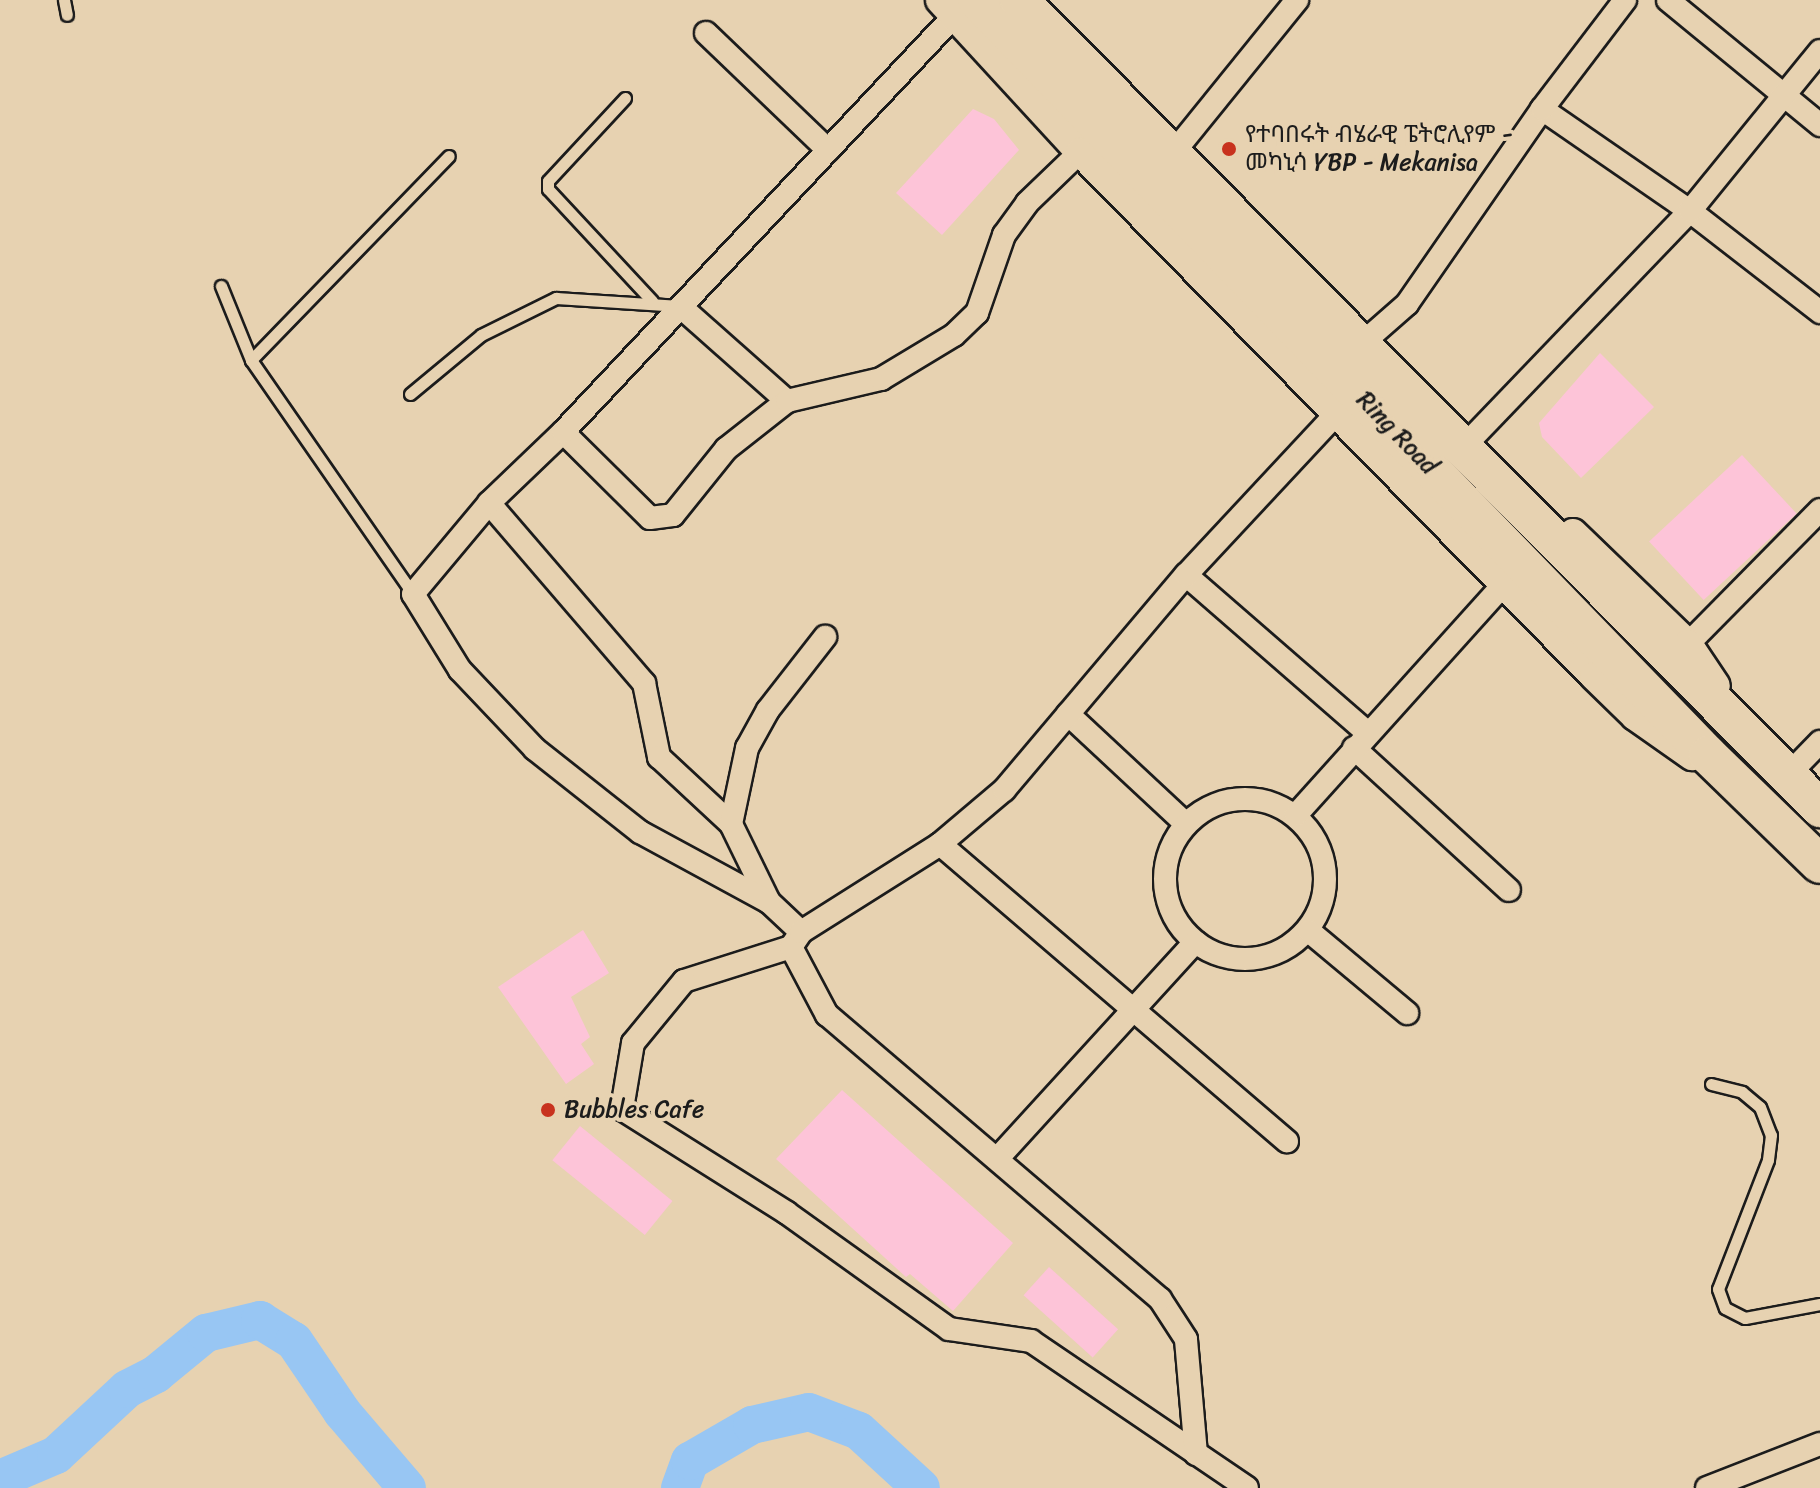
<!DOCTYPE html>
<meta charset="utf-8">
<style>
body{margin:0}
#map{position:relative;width:1820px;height:1488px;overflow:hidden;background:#e7d2b1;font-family:Sriracha,"Noto Sans Ethiopic",sans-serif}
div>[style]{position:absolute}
.river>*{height:38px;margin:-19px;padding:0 19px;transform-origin:19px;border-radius:19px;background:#98c6f3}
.building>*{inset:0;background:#fdc4d8;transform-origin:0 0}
.roads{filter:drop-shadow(2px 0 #1c1c1c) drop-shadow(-2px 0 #1c1c1c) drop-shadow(0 2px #1c1c1c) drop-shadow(0 -2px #1c1c1c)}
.service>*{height:11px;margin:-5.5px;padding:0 5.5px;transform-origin:5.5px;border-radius:5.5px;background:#e7d2b1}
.minor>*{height:22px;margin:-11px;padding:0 11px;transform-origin:11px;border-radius:11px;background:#e7d2b1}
.minor>.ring{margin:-11px;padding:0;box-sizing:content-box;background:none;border:22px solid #e7d2b1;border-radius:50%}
.tertiary>*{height:28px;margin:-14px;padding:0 14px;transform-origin:14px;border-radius:14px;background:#e7d2b1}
.trunk>*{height:38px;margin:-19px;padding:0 19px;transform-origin:19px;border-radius:19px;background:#e7d2b1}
.dots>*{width:22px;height:22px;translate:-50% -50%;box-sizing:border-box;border:4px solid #e7d2b1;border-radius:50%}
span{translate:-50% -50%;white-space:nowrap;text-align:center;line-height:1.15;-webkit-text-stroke:8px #e7d2b1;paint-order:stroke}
.poi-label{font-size:24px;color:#1c1c1c}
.left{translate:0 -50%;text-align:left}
.street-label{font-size:24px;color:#1c1c1c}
</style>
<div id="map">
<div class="river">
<i style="left:0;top:1479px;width:61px;rotate:-23.2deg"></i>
<i style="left:56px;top:1455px;width:97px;rotate:-42.9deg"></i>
<i style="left:127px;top:1389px;width:33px;rotate:-27deg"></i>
<i style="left:156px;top:1374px;width:65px;rotate:-39.4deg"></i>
<i style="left:206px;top:1333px;width:56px;rotate:-13.5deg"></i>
<i style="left:260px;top:1320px;width:40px;rotate:32deg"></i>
<i style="left:294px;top:1341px;width:86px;rotate:55.9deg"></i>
<i style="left:342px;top:1412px;width:100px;rotate:49.5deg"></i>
<i style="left:680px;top:1488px;width:29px;rotate:-70deg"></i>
<i style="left:690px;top:1461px;width:72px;rotate:-30.1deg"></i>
<i style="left:752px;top:1425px;width:58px;rotate:-12.8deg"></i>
<i style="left:809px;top:1412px;width:53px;rotate:20.8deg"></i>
<i style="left:859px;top:1431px;width:84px;rotate:42.6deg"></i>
</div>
<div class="building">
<i style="clip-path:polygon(973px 109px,994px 119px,1019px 150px,942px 235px,896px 193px)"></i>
<i style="clip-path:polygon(1600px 353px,1654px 407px,1581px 478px,1542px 437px,1539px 423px)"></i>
<i style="left:1742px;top:455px;width:80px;height:127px;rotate:47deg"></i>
<i style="clip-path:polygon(583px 930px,609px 973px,571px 997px,590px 1037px,581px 1044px,594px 1064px,566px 1084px,498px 987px)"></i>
<i style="clip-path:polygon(842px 1090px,1013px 1243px,953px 1311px,910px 1274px,906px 1277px,776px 1159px)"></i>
<i style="left:580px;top:1126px;width:119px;height:44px;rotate:39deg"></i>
<i style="left:1049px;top:1267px;width:93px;height:38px;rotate:42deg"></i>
</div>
<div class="roads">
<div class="service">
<i style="left:64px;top:0;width:15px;rotate:79deg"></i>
<i style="left:625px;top:98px;width:113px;rotate:132.9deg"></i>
<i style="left:548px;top:181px;width:8px;rotate:90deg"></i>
<i style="left:548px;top:189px;width:153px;rotate:47.1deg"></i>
<i style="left:221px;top:286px;width:80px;rotate:67.9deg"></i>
<i style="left:251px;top:360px;width:285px;rotate:55.3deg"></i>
<i style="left:251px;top:360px;width:284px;rotate:-45.9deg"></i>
<i style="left:410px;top:394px;width:92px;rotate:-39.7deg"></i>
<i style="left:481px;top:335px;width:84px;rotate:-26.3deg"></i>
<i style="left:556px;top:298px;width:124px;rotate:3.7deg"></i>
<i style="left:1711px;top:1084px;width:32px;rotate:14deg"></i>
<i style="left:1742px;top:1092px;width:23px;rotate:40deg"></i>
<i style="left:1760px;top:1107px;width:30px;rotate:69deg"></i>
<i style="left:1771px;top:1135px;width:25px;rotate:97deg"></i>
<i style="left:1768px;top:1160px;width:138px;rotate:111.2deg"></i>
<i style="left:1718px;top:1289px;width:20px;rotate:70deg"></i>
<i style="left:1725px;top:1308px;width:22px;rotate:27deg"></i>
<i style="left:1745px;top:1318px;width:76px;rotate:-10.6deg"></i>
</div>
<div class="minor">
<i style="left:1668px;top:0;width:197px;rotate:39.4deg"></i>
<i style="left:706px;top:33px;width:169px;rotate:43.8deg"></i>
<i style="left:1542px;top:109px;width:180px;rotate:34.6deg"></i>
<i style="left:1690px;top:211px;width:165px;rotate:37.8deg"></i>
<i style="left:1182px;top:142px;width:183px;rotate:-51deg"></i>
<i style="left:681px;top:307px;width:142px;rotate:41.6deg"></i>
<i style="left:1374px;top:333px;width:44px;rotate:-41.3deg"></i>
<i style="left:1407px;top:304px;width:237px;rotate:-55.3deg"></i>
<i style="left:1542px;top:109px;width:137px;rotate:-52.7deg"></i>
<i style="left:563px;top:432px;width:122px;rotate:44.7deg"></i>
<i style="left:650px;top:518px;width:23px;rotate:-7deg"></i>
<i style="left:673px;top:515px;width:85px;rotate:-51.2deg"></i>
<i style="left:726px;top:449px;width:78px;rotate:-38.2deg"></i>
<i style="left:787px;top:401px;width:97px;rotate:-13.2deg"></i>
<i style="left:881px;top:379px;width:85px;rotate:-31.1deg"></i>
<i style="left:954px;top:335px;width:32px;rotate:-44deg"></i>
<i style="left:977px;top:313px;width:83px;rotate:-70.9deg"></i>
<i style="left:1004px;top:235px;width:39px;rotate:-54deg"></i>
<i style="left:1027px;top:203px;width:74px;rotate:-43.9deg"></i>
<i style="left:1475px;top:435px;width:310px;rotate:-46.2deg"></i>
<i style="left:1690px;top:211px;width:206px;rotate:-50.9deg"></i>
<i style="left:489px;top:503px;width:238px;rotate:49.3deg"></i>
<i style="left:644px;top:683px;width:76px;rotate:78.5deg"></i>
<i style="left:659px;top:757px;width:98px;rotate:42.9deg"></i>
<i style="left:731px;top:824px;width:87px;rotate:64deg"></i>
<i style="left:1186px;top:575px;width:241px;rotate:41deg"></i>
<i style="left:1688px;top:644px;width:188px;rotate:-45.4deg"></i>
<i style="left:1068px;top:714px;width:161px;rotate:43deg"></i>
<i style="left:1354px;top:748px;width:210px;rotate:42.5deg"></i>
<i style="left:1786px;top:777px;width:49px;rotate:-45.8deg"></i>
<i class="ring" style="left:1165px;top:799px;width:138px;height:138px"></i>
<i style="left:1296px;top:815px;width:314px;rotate:-48deg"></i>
<i style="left:731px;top:824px;width:78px;rotate:-78.1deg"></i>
<i style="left:747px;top:748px;width:43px;rotate:-61.1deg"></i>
<i style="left:768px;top:710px;width:93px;rotate:-52deg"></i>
<i style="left:940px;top:844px;width:457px;rotate:40.6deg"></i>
<i style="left:1309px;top:931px;width:128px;rotate:39.9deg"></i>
<i style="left:801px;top:932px;width:44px;rotate:-136.8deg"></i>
<i style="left:769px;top:902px;width:147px;rotate:-151.5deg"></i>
<i style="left:640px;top:832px;width:134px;rotate:-141.7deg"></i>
<i style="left:535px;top:749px;width:109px;rotate:-133.5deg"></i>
<i style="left:460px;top:670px;width:89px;rotate:-121.7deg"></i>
<i style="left:413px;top:594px;width:119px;rotate:-50.1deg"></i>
<i style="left:489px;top:503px;width:103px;rotate:-43.8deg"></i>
<i style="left:563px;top:432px;width:572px;rotate:-46.77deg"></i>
<i style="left:791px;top:947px;width:112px;rotate:162.4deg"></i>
<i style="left:684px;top:981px;width:80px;rotate:129.4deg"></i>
<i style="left:633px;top:1043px;width:67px;rotate:99.5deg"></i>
<i style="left:622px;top:1109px;width:195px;rotate:32.2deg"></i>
<i style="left:787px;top:1213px;width:199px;rotate:35.6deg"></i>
<i style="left:949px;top:1329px;width:83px;rotate:8.3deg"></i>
<i style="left:1031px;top:1341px;width:261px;rotate:34.2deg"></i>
<i style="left:997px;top:1159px;width:294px;rotate:-47.6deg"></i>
<i style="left:1196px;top:1454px;width:115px;rotate:-95deg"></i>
<i style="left:1186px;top:1339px;width:48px;rotate:-123deg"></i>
<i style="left:1160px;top:1299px;width:438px;rotate:-139.5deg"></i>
<i style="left:827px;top:1015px;width:77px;rotate:-117.9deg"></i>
<i style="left:791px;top:947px;width:18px;rotate:-56deg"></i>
<i style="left:801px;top:932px;width:165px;rotate:-32.3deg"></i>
<i style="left:940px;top:844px;width:84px;rotate:-40.2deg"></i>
<i style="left:1004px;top:790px;width:282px;rotate:-49.8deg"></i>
<i style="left:1186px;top:575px;width:219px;rotate:-47deg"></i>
<i style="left:1707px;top:1488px;width:121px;rotate:-21.3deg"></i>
</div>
<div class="tertiary">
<i style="left:940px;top:0;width:207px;rotate:47.4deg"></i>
<i style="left:1080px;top:152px;width:734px;rotate:45.55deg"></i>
<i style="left:1594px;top:676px;width:57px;rotate:44.3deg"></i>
<i style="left:1635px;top:716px;width:70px;rotate:35.1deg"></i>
<i style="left:1573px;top:533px;width:160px;rotate:44deg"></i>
<i style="left:1688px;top:644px;width:50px;rotate:56.3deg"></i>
</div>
<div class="trunk">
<i style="left:977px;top:0;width:1051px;rotate:45.93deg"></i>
<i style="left:1708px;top:755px;width:156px;rotate:44.2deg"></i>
<i style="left:1019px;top:0;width:1138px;rotate:45.25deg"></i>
</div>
</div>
<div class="dots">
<i style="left:1229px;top:149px;background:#c8321e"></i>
<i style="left:548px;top:1110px;background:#c8321e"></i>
</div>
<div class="poi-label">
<span class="left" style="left:1245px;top:149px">የተባበሩት ብሄራዊ ፔትሮሊየም -<br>መካኒሳ YBP - Mekanisa</span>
<span class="left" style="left:564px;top:1110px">Bubbles Cafe</span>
</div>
<div class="street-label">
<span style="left:1397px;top:433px;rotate:46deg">Ring Road</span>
</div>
</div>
